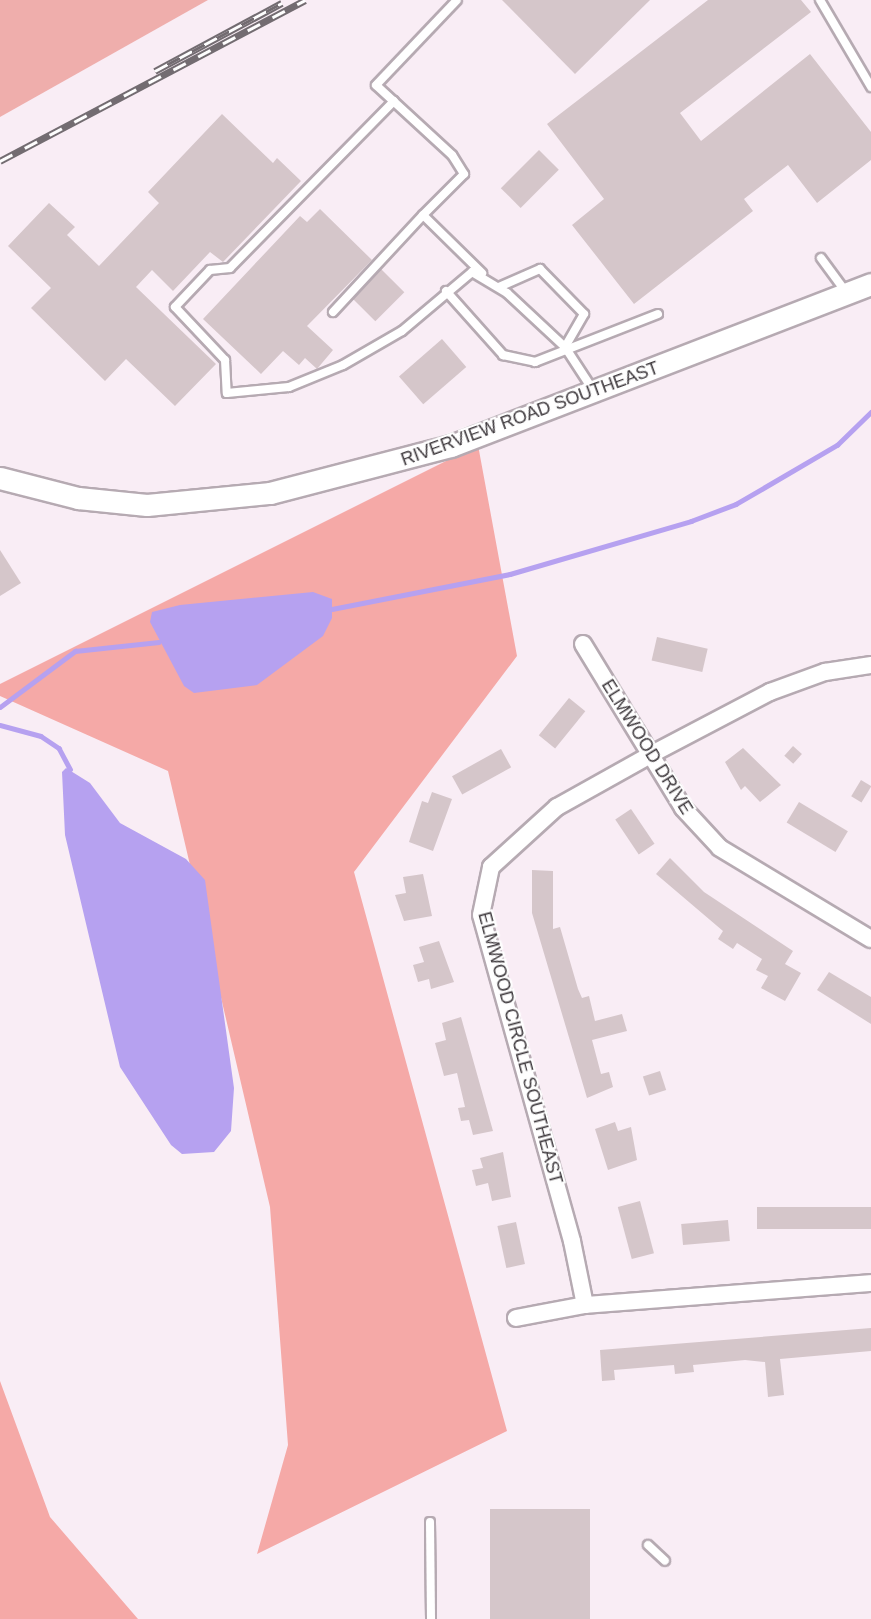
<!DOCTYPE html>
<style>
body{margin:0}
#map{position:relative;width:871px;height:1619px;overflow:hidden;background:#f9edf5;font-family:Helvetica,sans-serif}
div>[style]{position:absolute}
.green>*{inset:0;background:#efaeac}
.forest>*{inset:0;background:#f5a9a7}
.water>*{inset:0;background:#b6a1f0}
.stream>*{height:4.5px;margin:-2.25px;padding:0 2.25px;transform-origin:2.25px;border-radius:2.25px;background:#b6a1f0}
.building>*{inset:0;background:#d5c6ca;transform-origin:0 0}
.roads{filter:drop-shadow(2px 0 #b6aab2) drop-shadow(-2px 0 #b6aab2) drop-shadow(0 2px #b6aab2) drop-shadow(0 -2px #b6aab2)}
.service>*{height:8px;margin:-4px;padding:0 4px;transform-origin:4px;border-radius:4px;background:#fff}
.minor>*{height:16px;margin:-8px;padding:0 8px;transform-origin:8px;border-radius:8px;background:#fff}
.tertiary>*{height:21px;margin:-10.5px;padding:0 10.5px;transform-origin:10.5px;border-radius:10.5px;background:#fff}
.rail>*{height:7px;margin-top:-3.5px;transform-origin:0;background:repeating-linear-gradient(90deg,#fefefe 0 14px,#736c71 0 28px);box-sizing:border-box;border-block:2px solid #736c71}
span{translate:-50% -50%;white-space:nowrap;text-align:center;line-height:1.15;-webkit-text-stroke:4.5px #fefefe;paint-order:stroke}
.street-label{font-size:18px;color:#3e393d}
</style>
<div id="map">
<div class="green">
<i style="clip-path:polygon(0 0,208px 0,0 117px)"></i>
</div>
<div class="forest">
<i style="clip-path:polygon(478px 445px,517px 656px,354px 872px,507px 1431px,257px 1554px,288px 1445px,270px 1207px,168px 771px,0 696px,0 684px)"></i>
<i style="clip-path:polygon(0 1381px,50px 1517px,138px 1619px,0 1619px)"></i>
</div>
<div class="water">
<i style="clip-path:polygon(313px 592px,332px 599px,332px 618px,323px 636px,257px 685px,194px 693px,184px 686px,150px 622px,152px 612px,180px 605px)"></i>
<i style="clip-path:polygon(66px 768px,90px 783px,120px 823px,186px 859px,205px 880px,234px 1088px,231px 1131px,214px 1152px,182px 1154px,171px 1145px,120px 1067px,65px 835px,62px 772px)"></i>
</div>
<div class="stream">
<i style="left:332px;top:609px;width:181px;rotate:-11.1deg"></i>
<i style="left:510px;top:574px;width:189px;rotate:-16.3deg"></i>
<i style="left:691px;top:521px;width:48px;rotate:-20.7deg"></i>
<i style="left:736px;top:504px;width:117px;rotate:-30.3deg"></i>
<i style="left:837px;top:445px;width:47px;rotate:-44.1deg"></i>
<i style="left:0;top:707px;width:94px;rotate:-36.7deg"></i>
<i style="left:75px;top:651px;width:84px;rotate:-6.1deg"></i>
<i style="left:0;top:725px;width:42px;rotate:15deg"></i>
<i style="left:41px;top:736px;width:22px;rotate:34deg"></i>
<i style="left:59px;top:748px;width:24px;rotate:62deg"></i>
</div>
<div class="building">
<i style="clip-path:polygon(502px 0,650px 0,575px 74px)"></i>
<i style="clip-path:polygon(708px 0,801px 0,811px 12px,680px 113px,701px 141px,810px 54px,871px 132px,871px 160px,817px 203px,788px 165px,744px 199px,753px 211px,634px 304px,572px 225px,604px 199px,547px 124px)"></i>
<i style="clip-path:polygon(222px 114px,273px 163px,277px 158px,301px 181px,223px 262px,210px 252px,173px 291px,152px 270px,136px 287px,216px 364px,175px 406px,126px 359px,105px 381px,31px 308px,51px 288px,8px 246px,49px 203px,75px 227px,67px 235px,99px 266px,159px 203px,148px 192px)"></i>
<i style="left:539px;top:150px;width:28px;height:54px;rotate:45deg"></i>
<i style="clip-path:polygon(320px 209px,372px 260px,307px 326px,333px 350px,317px 369px,305px 358px,299px 365px,283px 351px,261px 374px,203px 319px,300px 216px,307px 222px)"></i>
<i style="left:381px;top:269px;width:33px;height:41px;rotate:45deg"></i>
<i style="left:442px;top:339px;width:37px;height:57px;rotate:49deg"></i>
<i style="clip-path:polygon(0 550px,21px 583px,0 596px)"></i>
<i style="left:657px;top:637px;width:52px;height:24px;rotate:13deg"></i>
<i style="left:569px;top:698px;width:21px;height:48px;rotate:39deg"></i>
<i style="left:793px;top:746px;width:12px;height:13px;rotate:42deg"></i>
<i style="clip-path:polygon(743px 748px,781px 785px,760px 802px,745px 786px,741px 790px,725px 762px)"></i>
<i style="left:501px;top:749px;width:21px;height:56px;rotate:61deg"></i>
<i style="left:861px;top:780px;width:12px;height:19px;rotate:31deg"></i>
<i style="clip-path:polygon(432px 792px,452px 799px,433px 851px,409px 842px,422px 801px,428px 803px)"></i>
<i style="left:799px;top:802px;width:57px;height:24px;rotate:31deg"></i>
<i style="left:631px;top:809px;width:42px;height:19px;rotate:56deg"></i>
<i style="clip-path:polygon(670px 858px,704px 892px,793px 951px,785px 964px,801px 973px,785px 1001px,761px 988px,768px 976px,756px 970px,762px 959px,737px 943px,733px 949px,718px 939px,723px 931px,656px 874px)"></i>
<i style="clip-path:polygon(532px 870px,553px 871px,553px 929px,560px 927px,578px 989px,582px 998px,589px 996px,595px 1021px,622px 1014px,627px 1031px,592px 1040px,601px 1074px,609px 1072px,613px 1087px,587px 1098px,532px 913px)"></i>
<i style="clip-path:polygon(423px 874px,432px 916px,404px 921px,395px 895px,406px 893px,403px 877px)"></i>
<i style="clip-path:polygon(439px 941px,454px 982px,431px 989px,429px 979px,418px 982px,413px 965px,424px 962px,419px 947px)"></i>
<i style="clip-path:polygon(829px 972px,871px 997px,871px 1024px,817px 990px)"></i>
<i style="clip-path:polygon(461px 1017px,493px 1131px,473px 1135px,469px 1120px,461px 1121px,458px 1108px,465px 1107px,457px 1073px,444px 1076px,435px 1043px,446px 1040px,442px 1023px)"></i>
<i style="left:660px;top:1071px;width:20px;height:18px;rotate:72deg"></i>
<i style="clip-path:polygon(615px 1122px,618px 1131px,631px 1127px,637px 1160px,608px 1170px,595px 1129px)"></i>
<i style="clip-path:polygon(503px 1152px,511px 1197px,492px 1201px,488px 1183px,476px 1186px,472px 1170px,483px 1168px,480px 1158px)"></i>
<i style="left:640px;top:1201px;width:54px;height:23px;rotate:75deg"></i>
<i style="left:871px;top:1207px;width:22px;height:114px;rotate:90deg"></i>
<i style="left:728px;top:1220px;width:21px;height:47px;rotate:85deg"></i>
<i style="left:516px;top:1222px;width:43px;height:19px;rotate:78deg"></i>
<i style="clip-path:polygon(871px 1328px,871px 1351px,780px 1359px,784px 1395px,768px 1397px,765px 1362px,745px 1360px,693px 1365px,694px 1372px,675px 1374px,674px 1365px,614px 1370px,615px 1380px,602px 1381px,600px 1350px)"></i>
<i style="left:490px;top:1509px;width:100px;height:110px"></i>
</div>
<div class="roads">
<div class="service">
<i style="left:820px;top:0;width:101px;rotate:59.6deg"></i>
<i style="left:394px;top:101px;width:234px;rotate:134.5deg"></i>
<i style="left:230px;top:268px;width:20px;rotate:174deg"></i>
<i style="left:210px;top:270px;width:51px;rotate:133.4deg"></i>
<i style="left:175px;top:307px;width:73px;rotate:46.7deg"></i>
<i style="left:225px;top:360px;width:33px;rotate:87deg"></i>
<i style="left:227px;top:393px;width:62px;rotate:-5.5deg"></i>
<i style="left:289px;top:387px;width:58px;rotate:-22.2deg"></i>
<i style="left:343px;top:365px;width:68px;rotate:-30deg"></i>
<i style="left:402px;top:331px;width:92px;rotate:-40.1deg"></i>
<i style="left:472px;top:272px;width:41px;rotate:31deg"></i>
<i style="left:507px;top:293px;width:79px;rotate:43deg"></i>
<i style="left:565px;top:347px;width:51px;rotate:56.9deg"></i>
<i style="left:423px;top:215px;width:58px;rotate:-45deg"></i>
<i style="left:464px;top:174px;width:22px;rotate:-122deg"></i>
<i style="left:452px;top:155px;width:103px;rotate:-137.4deg"></i>
<i style="left:376px;top:85px;width:117px;rotate:-46.4deg"></i>
<i style="left:821px;top:258px;width:42px;rotate:53.7deg"></i>
<i style="left:499px;top:287px;width:45px;rotate:-23.7deg"></i>
<i style="left:540px;top:269px;width:63px;rotate:45.6deg"></i>
<i style="left:584px;top:314px;width:38px;rotate:120deg"></i>
<i style="left:446px;top:291px;width:86px;rotate:48.3deg"></i>
<i style="left:503px;top:355px;width:33px;rotate:12deg"></i>
<i style="left:535px;top:362px;width:132px;rotate:-21.3deg"></i>
<i style="left:333px;top:312px;width:132px;rotate:-47.1deg"></i>
<i style="left:423px;top:215px;width:83px;rotate:44.5deg"></i>
<i style="left:430px;top:1522px;width:97px;rotate:89.4deg"></i>
<i style="left:648px;top:1545px;width:23px;rotate:43deg"></i>
</div>
<div class="minor">
<i style="left:583px;top:644px;width:192px;rotate:58.6deg"></i>
<i style="left:683px;top:808px;width:54px;rotate:47.2deg"></i>
<i style="left:720px;top:848px;width:176px;rotate:31.1deg"></i>
<i style="left:585px;top:1305px;width:65px;rotate:-101.5deg"></i>
<i style="left:572px;top:1241px;width:338px;rotate:-105.6deg"></i>
<i style="left:481px;top:915px;width:49px;rotate:-78.2deg"></i>
<i style="left:491px;top:867px;width:89px;rotate:-42.3deg"></i>
<i style="left:557px;top:807px;width:107px;rotate:-29.2deg"></i>
<i style="left:650px;top:755px;width:136px;rotate:-27.7deg"></i>
<i style="left:770px;top:692px;width:59px;rotate:-20deg"></i>
<i style="left:825px;top:672px;width:47px;rotate:-8.7deg"></i>
<i style="left:516px;top:1318px;width:70px;rotate:-10.7deg"></i>
<i style="left:585px;top:1305px;width:287px;rotate:-4.4deg"></i>
</div>
<div class="tertiary">
<i style="left:0;top:478px;width:81px;rotate:14.4deg"></i>
<i style="left:78px;top:498px;width:69px;rotate:5.8deg"></i>
<i style="left:147px;top:505px;width:124px;rotate:-5.6deg"></i>
<i style="left:270px;top:493px;width:187px;rotate:-14.6deg"></i>
<i style="left:451px;top:446px;width:450px;rotate:-21.1deg"></i>
</div>
</div>
<div class="rail">
<i style="left:155px;top:71px;width:144px;rotate:-28.2deg"></i>
<i style="left:0;top:161px;width:345px;rotate:-27.8deg"></i>
</div>
<div class="street-label">
<span style="left:530px;top:414px;rotate:-20deg">RIVERVIEW ROAD SOUTHEAST</span>
<span style="left:647px;top:747px;rotate:58deg">ELMWOOD DRIVE</span>
<span style="left:520px;top:1048px;rotate:75deg">ELMWOOD CIRCLE SOUTHEAST</span>
</div>
</div>
